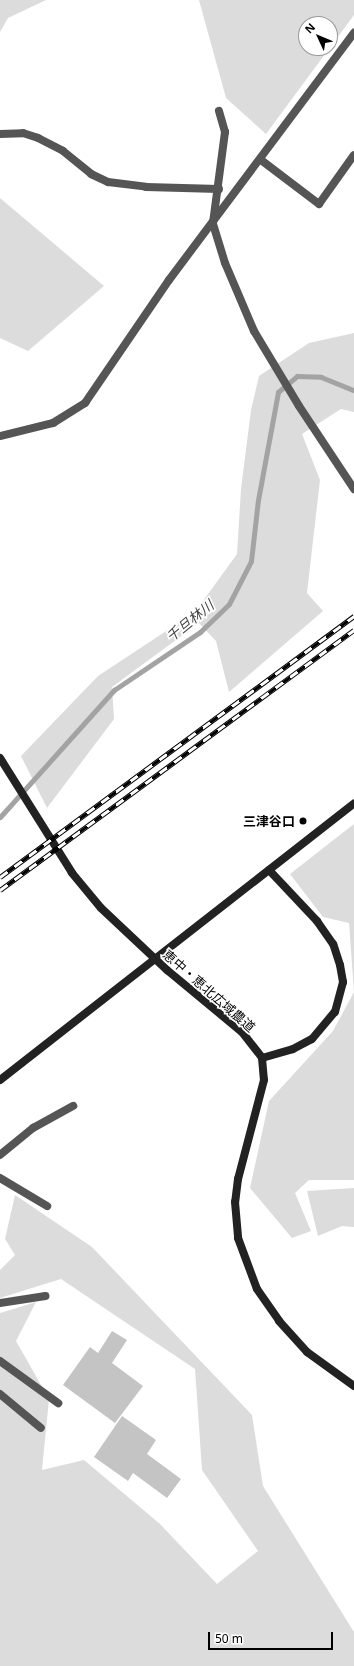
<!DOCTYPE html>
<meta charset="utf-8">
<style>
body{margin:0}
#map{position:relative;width:354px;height:1666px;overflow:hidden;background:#fff;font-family:"Noto Sans","Noto Sans JP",sans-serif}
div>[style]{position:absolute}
.green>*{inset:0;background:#dcdcdc}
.stream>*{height:5px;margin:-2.5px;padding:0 2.5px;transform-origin:2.5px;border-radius:2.5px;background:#a3a3a3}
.building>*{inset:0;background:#c4c4c4}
.lane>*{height:8px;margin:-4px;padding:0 4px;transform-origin:4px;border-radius:4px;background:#555}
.street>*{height:8px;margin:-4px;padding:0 4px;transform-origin:4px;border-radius:4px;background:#555}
.secondary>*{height:8px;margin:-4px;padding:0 4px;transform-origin:4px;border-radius:4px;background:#222}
.rail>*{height:4.5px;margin-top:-2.25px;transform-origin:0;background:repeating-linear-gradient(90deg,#fff 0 9px,#000 0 18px);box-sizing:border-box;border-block:1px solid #000}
.dots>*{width:11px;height:11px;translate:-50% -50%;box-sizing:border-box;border:2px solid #fff;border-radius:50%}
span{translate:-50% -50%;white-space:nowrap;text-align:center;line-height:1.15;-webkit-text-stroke:3.5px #fff;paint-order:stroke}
.poi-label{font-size:13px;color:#000;font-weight:700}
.right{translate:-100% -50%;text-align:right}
.street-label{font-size:13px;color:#000}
.water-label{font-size:14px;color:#444;font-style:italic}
.north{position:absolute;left:298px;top:16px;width:40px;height:40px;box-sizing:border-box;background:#fff;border:1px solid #999;border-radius:50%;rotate:314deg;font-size:11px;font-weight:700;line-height:16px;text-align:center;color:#000}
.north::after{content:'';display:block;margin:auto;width:14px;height:18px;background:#000;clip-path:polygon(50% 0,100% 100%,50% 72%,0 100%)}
.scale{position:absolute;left:208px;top:1632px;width:125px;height:18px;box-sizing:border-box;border:2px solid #000;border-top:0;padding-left:5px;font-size:12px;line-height:14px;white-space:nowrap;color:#000;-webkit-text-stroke:3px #fff;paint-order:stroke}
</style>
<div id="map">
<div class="green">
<i style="clip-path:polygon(0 0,46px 0,8px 18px,0 32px)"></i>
<i style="clip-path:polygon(evenodd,199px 0,354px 0,354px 15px,266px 134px,226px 98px,199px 0,306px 24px,330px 24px,330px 48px,306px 48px,306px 24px)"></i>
<i style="clip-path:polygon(0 198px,104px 286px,28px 351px,0 338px)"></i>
<i style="clip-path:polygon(354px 333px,354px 412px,341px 409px,302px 434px,320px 480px,307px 593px,323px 611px,229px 692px,216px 641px,199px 623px,112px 687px,114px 719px,47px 808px,21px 756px,98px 676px,195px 612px,237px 554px,241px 489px,251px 410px,259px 376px,309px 343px)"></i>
<i style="clip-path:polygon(354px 824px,354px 1180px,309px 1180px,295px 1193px,311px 1231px,292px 1238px,250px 1188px,269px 1101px,333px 1031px,354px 992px,349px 923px,323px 917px,290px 874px)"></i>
<i style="clip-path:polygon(354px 1188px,354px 1227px,342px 1226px,318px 1236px,307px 1191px)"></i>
<i style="clip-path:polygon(15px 1195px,92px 1247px,252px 1415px,263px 1486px,354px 1632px,354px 1666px,0 1666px,0 1313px,36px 1302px,16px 1341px,49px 1399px,42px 1470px,84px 1460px,160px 1524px,217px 1584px,258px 1551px,202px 1470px,195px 1369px,61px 1279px,0 1298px,0 1270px,15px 1255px,5px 1239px)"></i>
</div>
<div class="stream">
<i style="left:0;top:817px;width:171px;rotate:-48.1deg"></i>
<i style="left:114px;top:690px;width:104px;rotate:-34deg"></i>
<i style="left:200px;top:632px;width:40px;rotate:-44deg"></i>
<i style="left:229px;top:604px;width:48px;rotate:-62.9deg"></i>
<i style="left:251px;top:561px;width:61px;rotate:-83.5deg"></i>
<i style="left:258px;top:500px;width:110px;rotate:-79.5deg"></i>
<i style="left:278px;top:392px;width:25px;rotate:-40deg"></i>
<i style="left:297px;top:376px;width:24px;rotate:2deg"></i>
<i style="left:321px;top:377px;width:35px;rotate:22deg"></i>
</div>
<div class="building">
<i style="clip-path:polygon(112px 1331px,127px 1340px,112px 1363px,143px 1386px,115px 1423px,63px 1385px,90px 1347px,98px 1353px)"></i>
<i style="clip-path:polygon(122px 1416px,156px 1440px,147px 1454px,181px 1479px,167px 1498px,133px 1473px,128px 1481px,94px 1457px)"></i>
</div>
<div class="lane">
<i style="left:0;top:134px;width:23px;rotate:-2deg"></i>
<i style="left:23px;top:133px;width:16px;rotate:18deg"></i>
<i style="left:38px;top:138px;width:28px;rotate:27deg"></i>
<i style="left:63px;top:151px;width:36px;rotate:39deg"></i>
<i style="left:91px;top:174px;width:19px;rotate:25deg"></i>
<i style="left:108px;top:182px;width:38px;rotate:7deg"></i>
<i style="left:146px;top:187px;width:73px;rotate:1.6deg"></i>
<i style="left:213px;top:223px;width:92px;rotate:-82.5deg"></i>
<i style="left:225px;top:132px;width:22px;rotate:-106deg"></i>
<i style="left:0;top:1155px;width:43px;rotate:-39.3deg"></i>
<i style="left:33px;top:1128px;width:46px;rotate:-28.8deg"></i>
<i style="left:0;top:1178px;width:55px;rotate:30.8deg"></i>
<i style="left:0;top:1303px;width:46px;rotate:-8.8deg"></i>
<i style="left:0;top:1361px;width:72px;rotate:35.9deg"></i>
<i style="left:0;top:1394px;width:53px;rotate:39.7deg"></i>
</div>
<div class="street">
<i style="left:261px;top:160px;width:73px;rotate:37.2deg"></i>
<i style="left:319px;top:204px;width:60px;rotate:-54.5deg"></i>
<i style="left:213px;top:224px;width:41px;rotate:72.9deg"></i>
<i style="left:225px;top:263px;width:74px;rotate:66.9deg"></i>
<i style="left:254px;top:331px;width:87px;rotate:59deg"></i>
<i style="left:299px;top:406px;width:100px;rotate:56.5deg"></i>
<i style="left:0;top:436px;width:55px;rotate:-13.8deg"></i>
<i style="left:53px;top:423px;width:38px;rotate:-32deg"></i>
<i style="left:85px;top:403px;width:149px;rotate:-55.7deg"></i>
<i style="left:169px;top:280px;width:309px;rotate:-53.2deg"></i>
</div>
<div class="secondary">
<i style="left:0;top:758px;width:136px;rotate:57.9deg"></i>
<i style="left:72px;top:873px;width:45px;rotate:50.4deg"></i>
<i style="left:101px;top:908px;width:91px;rotate:43.2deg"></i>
<i style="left:167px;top:970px;width:97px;rotate:39.6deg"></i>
<i style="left:242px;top:1032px;width:33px;rotate:52deg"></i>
<i style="left:262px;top:1058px;width:22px;rotate:85deg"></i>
<i style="left:264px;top:1080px;width:102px;rotate:104.7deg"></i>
<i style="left:238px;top:1179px;width:23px;rotate:97deg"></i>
<i style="left:235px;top:1202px;width:36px;rotate:85deg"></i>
<i style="left:238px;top:1238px;width:54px;rotate:69.6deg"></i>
<i style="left:257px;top:1289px;width:39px;rotate:55deg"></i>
<i style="left:279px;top:1321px;width:42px;rotate:47.9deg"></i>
<i style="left:307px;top:1352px;width:58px;rotate:35.9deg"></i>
<i style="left:262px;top:1058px;width:32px;rotate:-16deg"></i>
<i style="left:293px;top:1049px;width:21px;rotate:-28deg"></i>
<i style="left:312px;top:1039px;width:35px;rotate:-50deg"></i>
<i style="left:335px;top:1012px;width:31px;rotate:-75deg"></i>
<i style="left:343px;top:982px;width:17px;rotate:-100deg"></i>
<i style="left:340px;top:965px;width:22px;rotate:-108deg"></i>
<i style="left:333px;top:944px;width:28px;rotate:-125deg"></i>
<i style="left:317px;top:921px;width:70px;rotate:-133.3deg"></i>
<i style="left:0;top:1080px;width:449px;rotate:-38deg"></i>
</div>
<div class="rail">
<i style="left:0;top:877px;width:440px;rotate:-36.4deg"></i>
<i style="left:0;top:890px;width:439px;rotate:-36.3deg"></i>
</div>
<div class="dots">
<i style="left:303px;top:821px;background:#000"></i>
</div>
<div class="poi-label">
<span class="right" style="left:295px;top:821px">三津谷口</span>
</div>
<div class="street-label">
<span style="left:209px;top:991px;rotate:41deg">恵中・恵北広域農道</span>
</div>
<div class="water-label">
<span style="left:190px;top:621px;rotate:-39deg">千旦林川</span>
</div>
<div class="north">N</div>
<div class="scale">50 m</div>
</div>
